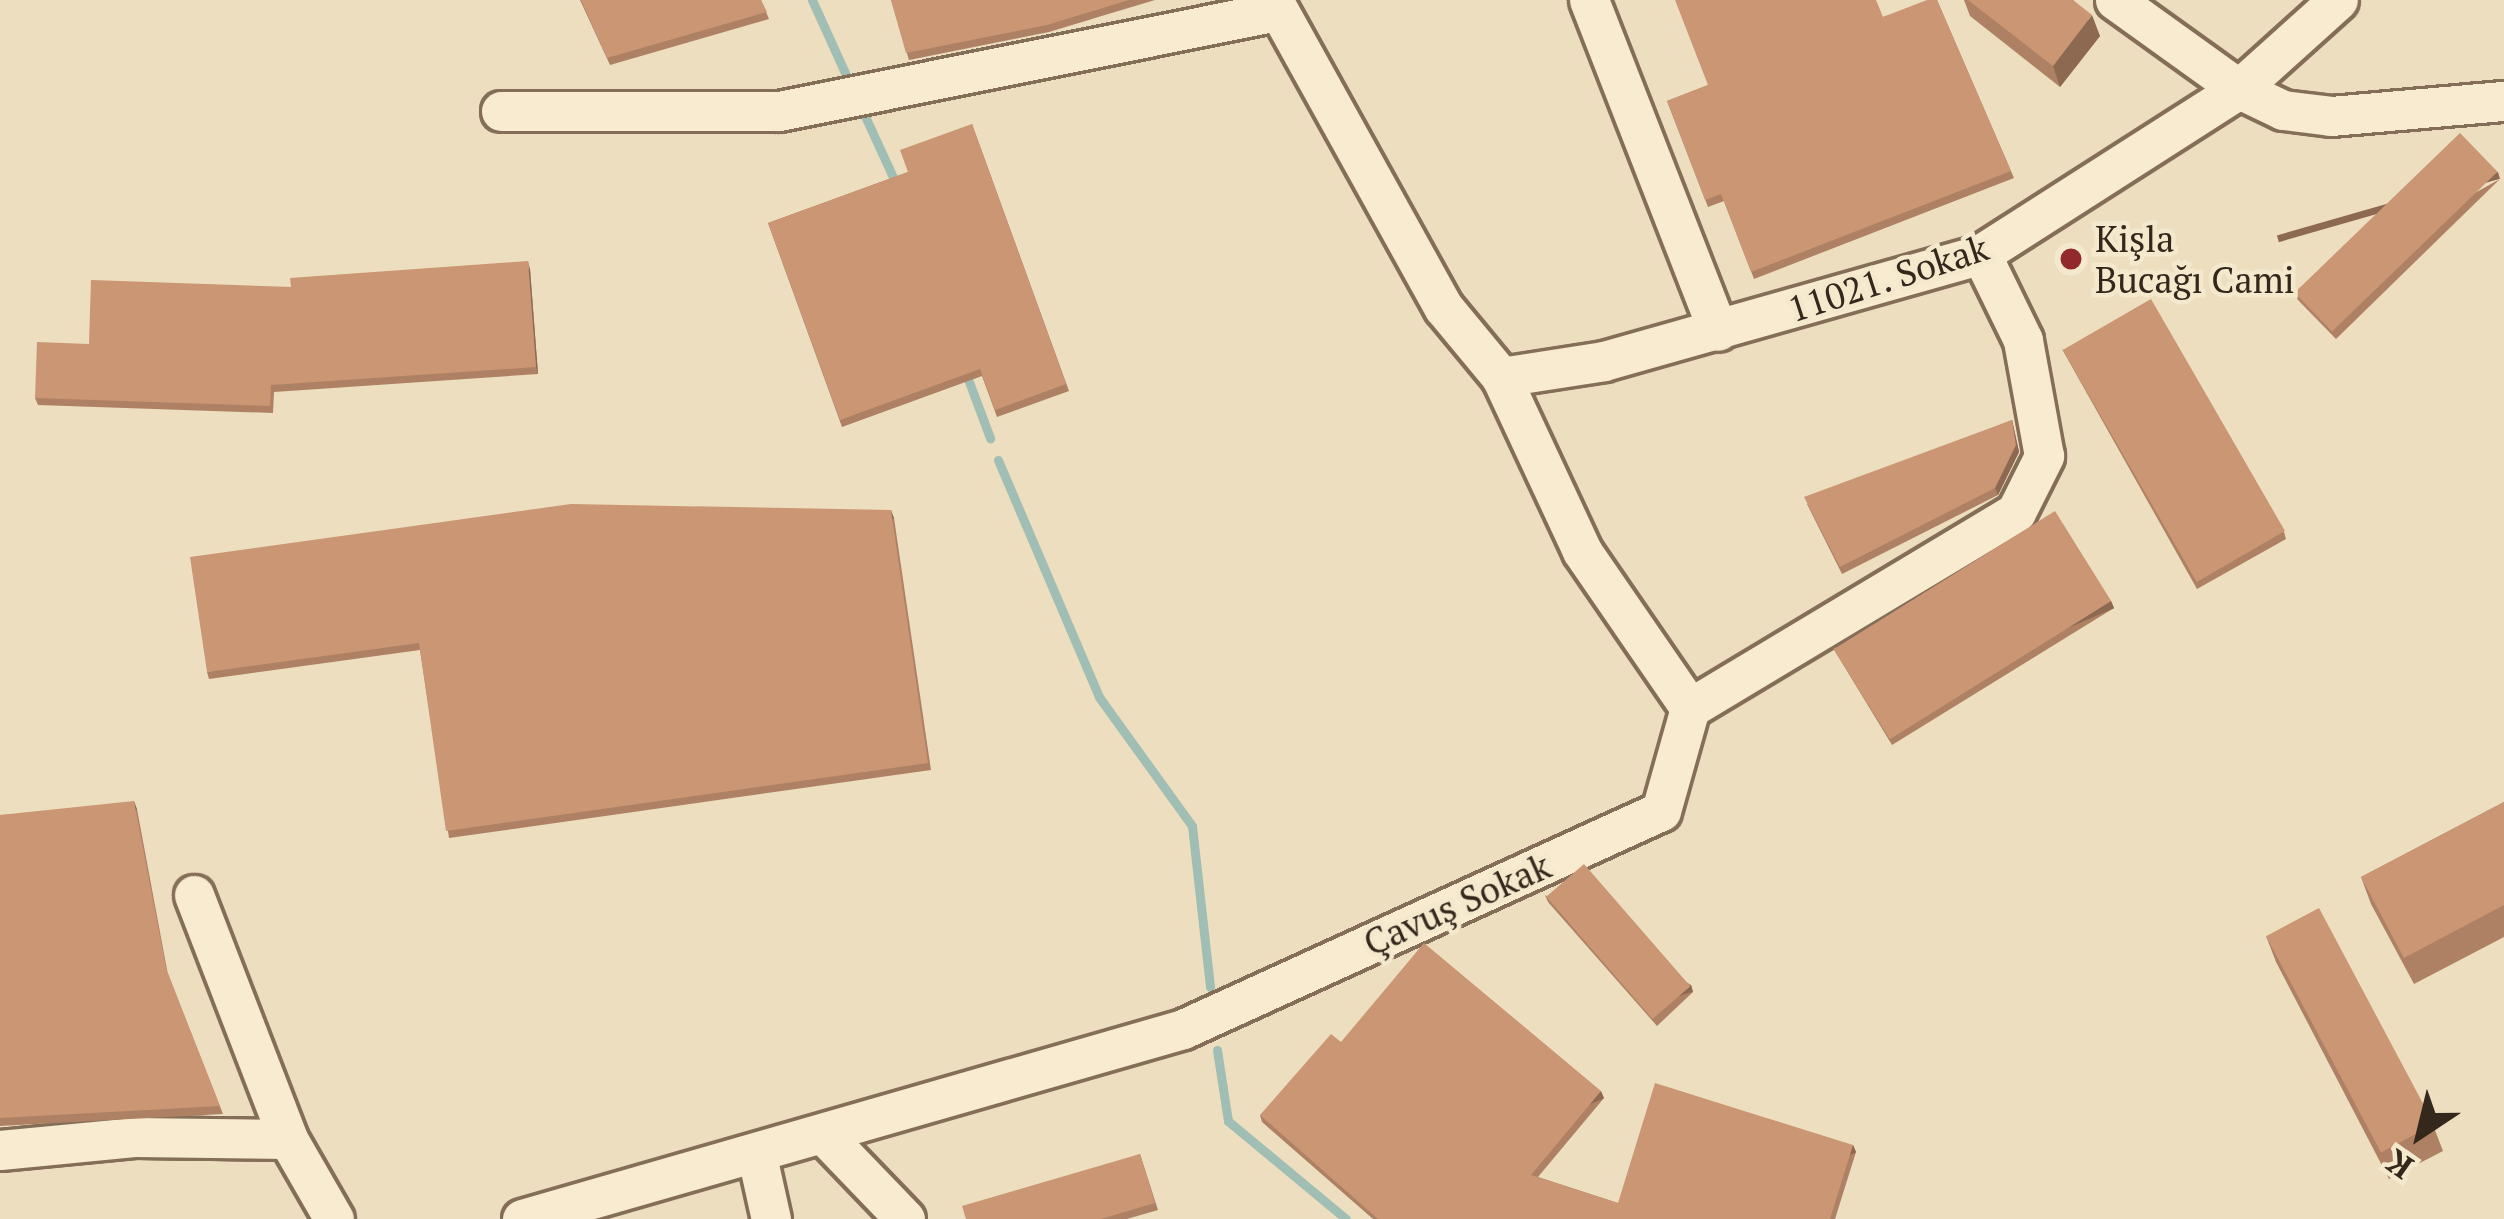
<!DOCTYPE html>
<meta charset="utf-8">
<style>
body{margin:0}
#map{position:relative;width:2504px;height:1219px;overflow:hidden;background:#ecdebe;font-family:"PT Serif",serif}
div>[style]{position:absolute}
.stream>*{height:9px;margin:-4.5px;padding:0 4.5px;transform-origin:4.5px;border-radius:4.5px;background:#a1beb5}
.roads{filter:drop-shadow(3px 0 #846e57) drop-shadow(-3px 0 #846e57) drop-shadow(0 3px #846e57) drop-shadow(0 -3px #846e57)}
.minor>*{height:39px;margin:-19.5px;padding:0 19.5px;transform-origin:19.5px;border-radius:19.5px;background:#f8ebd0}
.wall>*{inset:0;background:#ae8164}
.shaded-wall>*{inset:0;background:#8d6951;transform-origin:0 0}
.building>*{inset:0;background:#ca9674;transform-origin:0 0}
.dots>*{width:33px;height:33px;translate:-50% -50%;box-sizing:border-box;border:6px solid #f4e8cd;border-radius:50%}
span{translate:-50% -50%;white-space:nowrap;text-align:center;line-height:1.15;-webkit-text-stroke:9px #f4e8cd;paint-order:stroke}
.poi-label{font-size:36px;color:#34271c}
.left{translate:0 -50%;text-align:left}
.street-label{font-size:36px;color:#34271c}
.north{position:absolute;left:2360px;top:1075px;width:120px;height:120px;-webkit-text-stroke:9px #f4e8cd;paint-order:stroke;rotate:215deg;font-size:33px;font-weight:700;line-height:48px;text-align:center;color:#34271c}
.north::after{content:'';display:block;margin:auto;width:42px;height:54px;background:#34271c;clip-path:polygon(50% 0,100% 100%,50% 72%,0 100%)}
</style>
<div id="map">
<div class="stream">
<i style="left:812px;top:0;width:97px;rotate:65.6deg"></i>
<i style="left:859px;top:103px;width:91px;rotate:65.4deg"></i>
<i style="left:965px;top:371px;width:72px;rotate:69.5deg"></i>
<i style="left:998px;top:460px;width:258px;rotate:66.9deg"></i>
<i style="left:1099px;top:697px;width:159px;rotate:54.2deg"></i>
<i style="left:1192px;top:826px;width:162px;rotate:83.6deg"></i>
<i style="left:1217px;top:1050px;width:72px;rotate:81.2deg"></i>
<i style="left:1228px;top:1121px;width:153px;rotate:39.7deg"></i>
</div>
<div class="roads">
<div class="minor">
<i style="left:1273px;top:0;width:352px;rotate:61deg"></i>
<i style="left:1444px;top:308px;width:89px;rotate:50.4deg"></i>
<i style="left:1501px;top:377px;width:192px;rotate:65deg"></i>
<i style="left:1582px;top:551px;width:191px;rotate:55.5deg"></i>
<i style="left:1589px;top:0;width:355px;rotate:68.7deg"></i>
<i style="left:2115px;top:0;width:153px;rotate:35.7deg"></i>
<i style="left:2239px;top:89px;width:49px;rotate:25.5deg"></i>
<i style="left:2283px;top:110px;width:48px;rotate:7.1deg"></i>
<i style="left:2331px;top:116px;width:174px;rotate:-5deg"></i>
<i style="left:501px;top:111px;width:278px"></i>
<i style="left:779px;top:111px;width:508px;rotate:-11.35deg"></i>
<i style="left:1501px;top:377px;width:104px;rotate:-8.8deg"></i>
<i style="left:1604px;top:361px;width:392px;rotate:-15.8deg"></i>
<i style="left:1981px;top:254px;width:306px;rotate:-32.6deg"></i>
<i style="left:2239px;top:89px;width:133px;rotate:-42deg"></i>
<i style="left:194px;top:895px;width:261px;rotate:68.9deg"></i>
<i style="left:288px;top:1139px;width:92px;rotate:60.1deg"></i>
<i style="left:826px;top:1137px;width:114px;rotate:46.1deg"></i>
<i style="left:0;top:1150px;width:137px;rotate:-5.5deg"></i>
<i style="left:136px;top:1137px;width:152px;rotate:0.8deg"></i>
<i style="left:757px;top:1156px;width:65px;rotate:77.5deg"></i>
<i style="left:522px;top:1219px;width:688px;rotate:-16.04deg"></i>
<i style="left:1183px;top:1029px;width:525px;rotate:-24.52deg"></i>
<i style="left:1661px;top:811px;width:107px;rotate:-74.3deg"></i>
<i style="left:1690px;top:708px;width:380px;rotate:-31deg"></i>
<i style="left:2016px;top:512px;width:63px;rotate:-63.4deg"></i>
<i style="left:2044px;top:456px;width:118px;rotate:-100.3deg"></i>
<i style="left:2023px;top:340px;width:96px;rotate:-116deg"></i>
</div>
</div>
<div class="wall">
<i style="clip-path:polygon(580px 0,761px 0,769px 19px,610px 65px)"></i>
<i style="clip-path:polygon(891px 0,1155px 0,1049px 32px,909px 60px)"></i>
<i style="clip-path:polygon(1937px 0,2014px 178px,1754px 279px,1724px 201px,1708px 207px,1667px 101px,1883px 17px)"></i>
<i style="clip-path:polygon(1964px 0,2073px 0,2100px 36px,2060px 87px,1970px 16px)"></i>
<i style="clip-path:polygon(972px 124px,1069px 391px,997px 417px,982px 376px,842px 427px,768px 223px,908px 172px)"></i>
<i style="clip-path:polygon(2500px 179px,2336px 339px,2298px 300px,2295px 293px)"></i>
<i style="clip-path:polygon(530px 269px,538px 374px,274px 392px,273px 413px,38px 405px,35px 398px,89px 344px,291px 287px)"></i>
<i style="clip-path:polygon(2062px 349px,2284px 532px,2286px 539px,2197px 589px)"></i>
<i style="clip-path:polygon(2012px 420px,2019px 452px,1998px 495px,1842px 574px,1807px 504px)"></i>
<i style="clip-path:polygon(894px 518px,931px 770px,449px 838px,420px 650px,209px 679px,207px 672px)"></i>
<i style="clip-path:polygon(2111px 601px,2114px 608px,1892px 745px,1833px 648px)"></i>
<i style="clip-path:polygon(2504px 802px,2504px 937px,2414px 984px,2371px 904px,2361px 877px)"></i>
<i style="clip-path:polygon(137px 809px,168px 975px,223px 1114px,0 1126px,0 815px)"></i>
<i style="clip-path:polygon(1545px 895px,1691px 985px,1693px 992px,1657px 1026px,1548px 902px)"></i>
<i style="clip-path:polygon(2266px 936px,2433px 1125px,2443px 1151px,2389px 1179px,2276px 962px)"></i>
<i style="clip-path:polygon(1604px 1098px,1538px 1177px,1618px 1203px,1853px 1145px,1856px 1152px,1835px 1219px,1373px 1219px,1262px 1122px,1260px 1115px)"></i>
<i style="clip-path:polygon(1140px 1154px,1158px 1210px,1127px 1219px,966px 1219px)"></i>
</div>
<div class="shaded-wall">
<i style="clip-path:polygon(2092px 15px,2100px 36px,2060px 87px,2053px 66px)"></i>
<i style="left:2498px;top:172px;width:7px;height:230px;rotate:74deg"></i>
<i style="clip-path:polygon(528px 261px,530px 269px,538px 374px,536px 367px)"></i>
<i style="clip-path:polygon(2012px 420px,2019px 452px,1998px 495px,1995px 488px)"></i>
<i style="left:891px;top:510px;width:9px;height:256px;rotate:69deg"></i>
<i style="left:2111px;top:601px;width:8px;height:261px;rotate:67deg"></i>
<i style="left:134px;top:801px;width:9px;height:170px;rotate:69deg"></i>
<i style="left:1691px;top:985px;width:7px;height:50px;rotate:74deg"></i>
<i style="left:1601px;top:1091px;width:8px;height:109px;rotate:67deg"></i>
<i style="left:1853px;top:1145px;width:8px;height:77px;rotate:67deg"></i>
</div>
<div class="building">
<i style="clip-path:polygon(581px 0,761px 0,767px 12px,607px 58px)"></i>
<i style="clip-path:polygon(891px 0,1129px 0,1047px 25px,906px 53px)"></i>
<i style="clip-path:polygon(1675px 0,1876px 0,1883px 17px,1927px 0,1937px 0,2011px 171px,1751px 272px,1721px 194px,1705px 200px,1667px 101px,1708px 85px)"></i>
<i style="clip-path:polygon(1968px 0,2073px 0,2092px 15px,2053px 66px)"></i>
<i style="clip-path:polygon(972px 124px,1066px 384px,995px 410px,980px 369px,840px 420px,768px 223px,908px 172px,900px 150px)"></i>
<i style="left:2460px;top:133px;width:54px;height:230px;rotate:46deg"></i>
<i style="clip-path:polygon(528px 261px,536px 367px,271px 385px,270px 406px,35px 398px,37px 342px,89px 344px,91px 280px,291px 287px,290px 278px)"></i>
<i style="left:2151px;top:299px;width:268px;height:102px;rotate:60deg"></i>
<i style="clip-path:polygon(2012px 420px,2016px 445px,1995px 488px,1840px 567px,1804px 497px)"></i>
<i style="clip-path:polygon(571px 504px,891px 510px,928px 763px,446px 831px,419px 643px,207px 672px,190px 557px)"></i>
<i style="left:2055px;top:511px;width:106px;height:261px;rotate:58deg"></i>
<i style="clip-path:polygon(134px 801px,166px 968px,220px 1106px,0 1118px,0 815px)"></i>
<i style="clip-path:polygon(2504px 802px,2504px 905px,2404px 958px,2361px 877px)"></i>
<i style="left:1584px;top:864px;width:162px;height:50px;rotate:49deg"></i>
<i style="left:2319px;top:908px;width:245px;height:60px;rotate:62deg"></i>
<i style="clip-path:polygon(1424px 943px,1601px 1091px,1531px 1175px,1618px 1203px,1655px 1083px,1853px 1145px,1830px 1219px,1378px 1219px,1260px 1115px,1331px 1034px,1341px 1042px)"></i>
<i style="clip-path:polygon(1140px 1154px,1155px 1203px,1101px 1219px,966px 1219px,962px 1206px)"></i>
</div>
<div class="dots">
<i style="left:2071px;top:259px;background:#92292c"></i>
</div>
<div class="poi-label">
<span class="left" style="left:2095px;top:259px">Kişla<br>Bucağı Cami</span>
</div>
<div class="street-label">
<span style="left:1888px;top:278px;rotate:-18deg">11021. Sokak</span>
<span style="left:1457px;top:904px;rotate:-24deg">Çavuş Sokak</span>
</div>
<div class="north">K</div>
</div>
